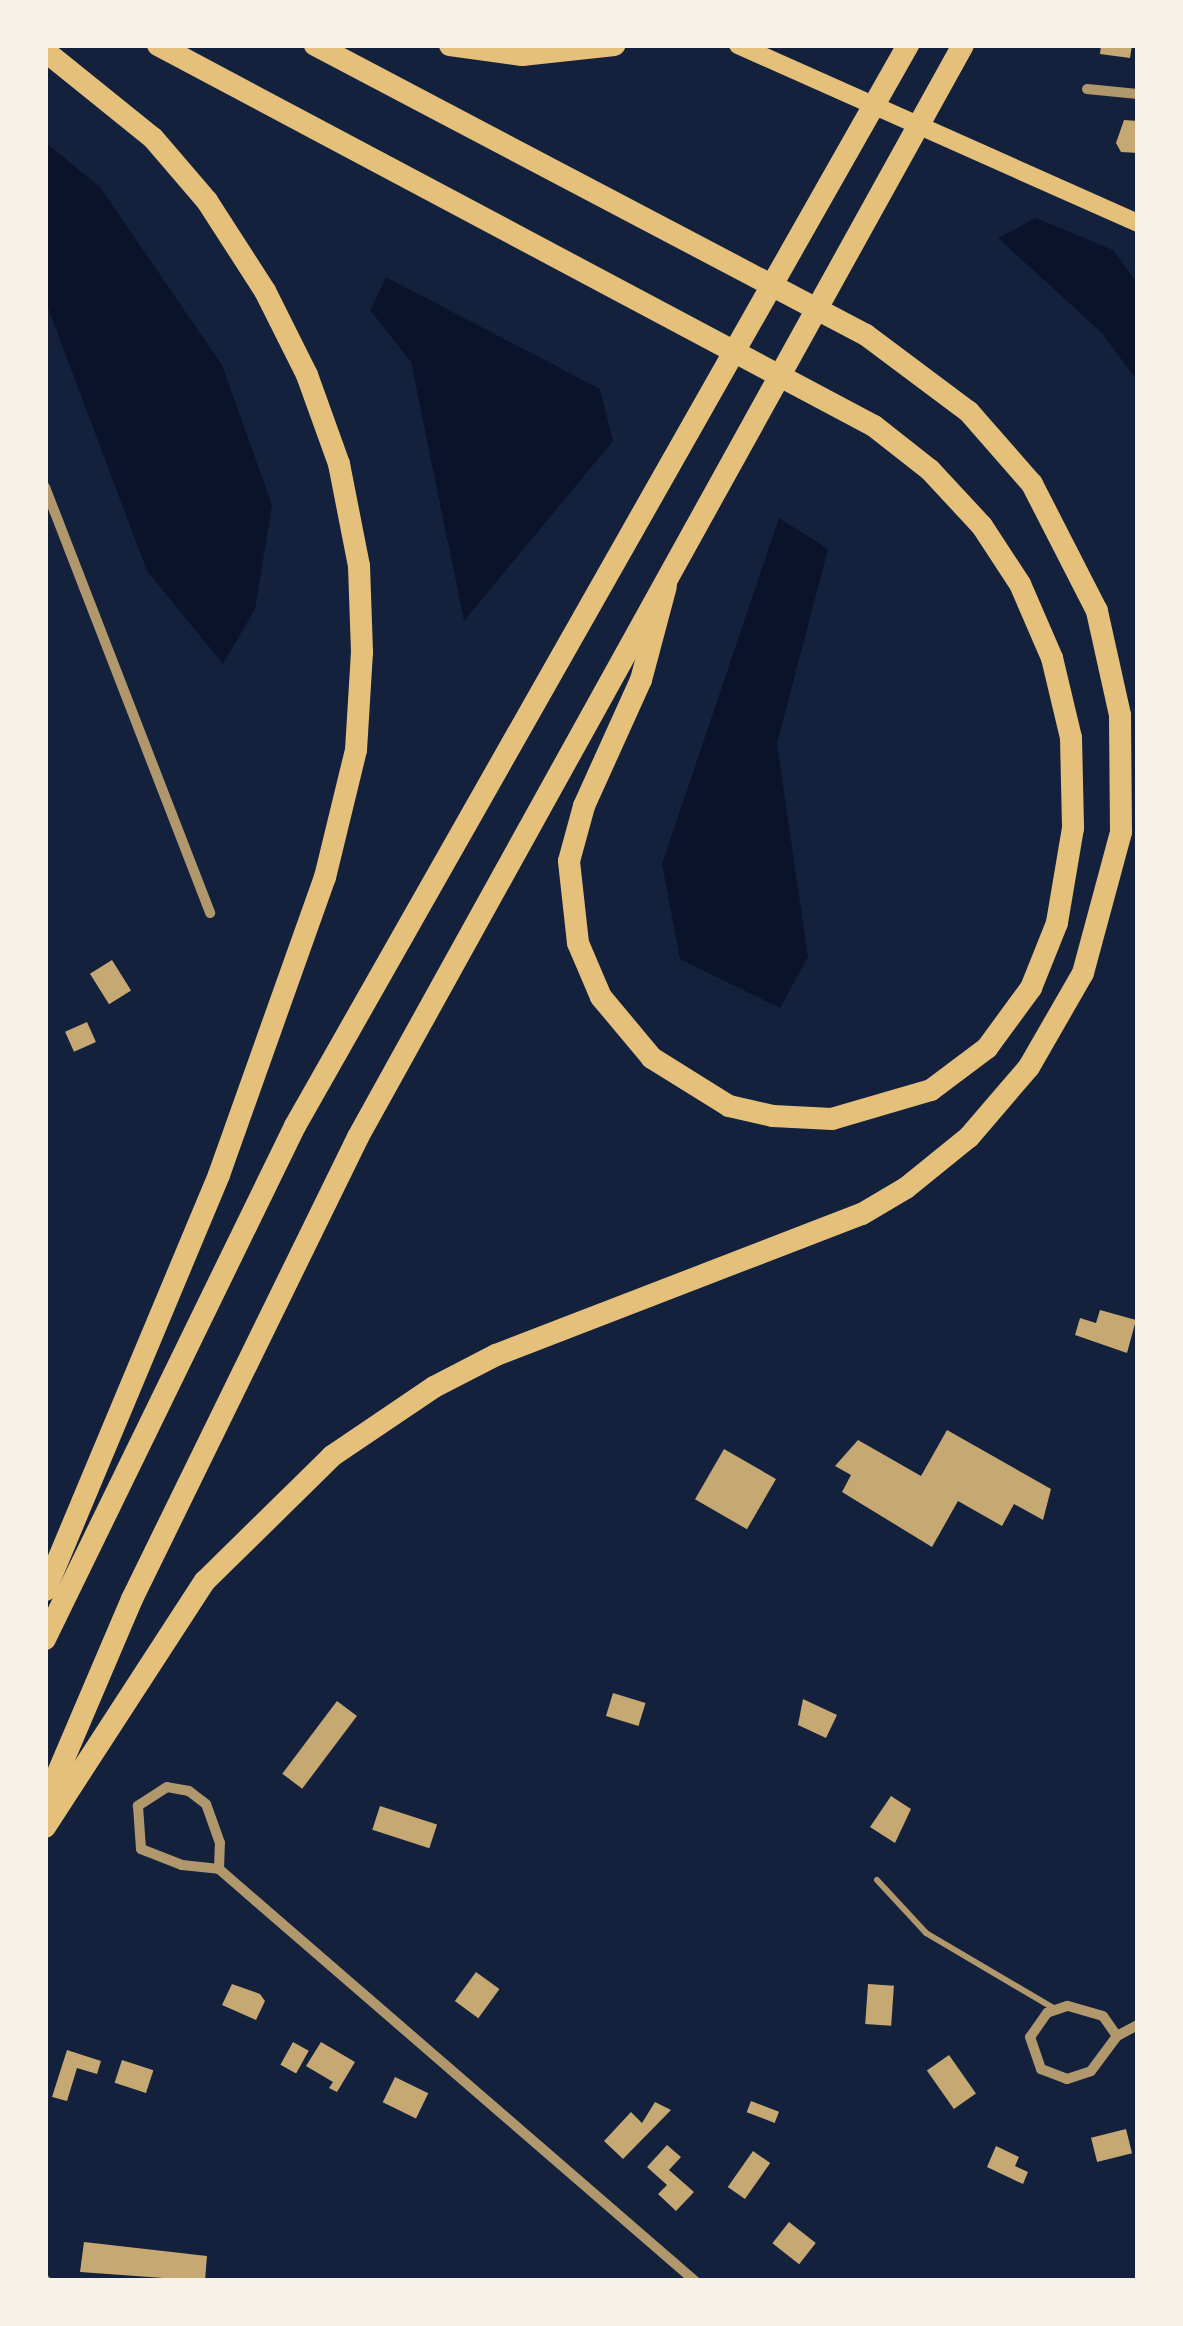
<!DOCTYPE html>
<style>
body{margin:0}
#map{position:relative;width:1183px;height:2326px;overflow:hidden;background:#14213d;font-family:"Fira Sans",sans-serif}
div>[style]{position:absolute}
.water>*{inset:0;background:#0b132b}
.building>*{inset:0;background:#c6a872;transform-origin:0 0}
.service>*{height:6px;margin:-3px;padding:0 3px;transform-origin:3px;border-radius:3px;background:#b1986c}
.minor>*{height:10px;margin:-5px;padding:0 5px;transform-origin:5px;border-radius:5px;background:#b1986c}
.secondary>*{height:18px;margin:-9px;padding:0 9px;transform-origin:9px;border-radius:9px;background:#e5c07b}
.motorway>*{height:22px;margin:-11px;padding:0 11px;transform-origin:11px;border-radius:11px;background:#e5c07b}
span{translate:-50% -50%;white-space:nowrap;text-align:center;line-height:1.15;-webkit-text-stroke:8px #f6f1e7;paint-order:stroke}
.frame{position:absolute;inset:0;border:48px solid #f6f1e7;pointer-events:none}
</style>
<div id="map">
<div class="water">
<i style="clip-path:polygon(45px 142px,100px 187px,222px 365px,272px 505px,255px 609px,223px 664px,147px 571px,45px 300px)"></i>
<i style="clip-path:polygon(1036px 218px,1113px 250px,1138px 284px,1138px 382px,1102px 333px,998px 238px)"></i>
<i style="clip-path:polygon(386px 277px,600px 389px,613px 441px,464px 621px,411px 362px,370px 310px)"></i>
<i style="clip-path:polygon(779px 518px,828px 549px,777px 744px,808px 957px,780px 1008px,680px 959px,662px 864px)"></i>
</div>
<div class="building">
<i style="clip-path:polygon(1101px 45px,1132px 45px,1130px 58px,1100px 54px)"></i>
<i style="clip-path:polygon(1124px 120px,1138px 121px,1138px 153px,1121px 152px,1116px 143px)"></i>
<i style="left:112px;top:960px;width:36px;height:26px;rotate:58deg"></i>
<i style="left:87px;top:1022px;width:22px;height:24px;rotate:66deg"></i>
<i style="clip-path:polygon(1100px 1310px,1136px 1320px,1127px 1353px,1075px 1335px,1080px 1318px,1096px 1323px)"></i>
<i style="clip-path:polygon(947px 1430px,1051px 1489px,1043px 1520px,1014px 1504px,1002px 1526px,958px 1501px,932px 1547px,842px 1492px,851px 1475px,835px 1466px,858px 1440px,921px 1476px)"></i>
<i style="left:724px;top:1449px;width:60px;height:58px;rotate:30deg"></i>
<i style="left:613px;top:1693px;width:34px;height:24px;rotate:17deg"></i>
<i style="clip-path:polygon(803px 1699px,837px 1715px,826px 1738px,798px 1725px)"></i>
<i style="left:337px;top:1701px;width:25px;height:91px;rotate:37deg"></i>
<i style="clip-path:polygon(891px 1796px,911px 1809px,895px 1843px,870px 1827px)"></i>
<i style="left:380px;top:1806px;width:60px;height:25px;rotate:18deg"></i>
<i style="left:476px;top:1972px;width:29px;height:36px;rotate:36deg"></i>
<i style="clip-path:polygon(232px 1984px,260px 1994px,265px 2001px,256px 2020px,222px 2005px)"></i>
<i style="left:868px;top:1984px;width:26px;height:40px;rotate:4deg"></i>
<i style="left:293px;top:2042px;width:18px;height:26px;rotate:29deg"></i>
<i style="clip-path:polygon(321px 2042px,355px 2062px,337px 2092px,329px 2088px,333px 2082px,306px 2066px)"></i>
<i style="clip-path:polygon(67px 2050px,101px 2061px,97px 2074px,77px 2068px,67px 2101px,52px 2097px)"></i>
<i style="left:949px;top:2055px;width:47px;height:27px;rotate:55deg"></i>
<i style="left:122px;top:2060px;width:33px;height:24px;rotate:18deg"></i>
<i style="left:395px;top:2077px;width:37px;height:28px;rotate:26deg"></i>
<i style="left:751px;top:2101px;width:30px;height:12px;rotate:21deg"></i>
<i style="clip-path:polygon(655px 2102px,671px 2110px,623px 2159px,604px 2141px,631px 2112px,642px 2123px)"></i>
<i style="left:1126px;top:2129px;width:25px;height:36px;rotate:76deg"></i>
<i style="clip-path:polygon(667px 2145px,681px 2157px,669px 2170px,694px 2192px,676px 2211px,658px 2194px,667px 2185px,647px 2167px)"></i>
<i style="clip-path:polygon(996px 2146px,1019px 2157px,1015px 2166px,1028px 2172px,1023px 2184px,987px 2167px)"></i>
<i style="left:753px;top:2151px;width:21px;height:44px;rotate:35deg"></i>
<i style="left:789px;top:2222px;width:34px;height:27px;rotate:38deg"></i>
<i style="clip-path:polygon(84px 2242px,207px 2256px,205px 2281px,80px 2272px)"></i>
</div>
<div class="service">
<i style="left:877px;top:1880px;width:72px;rotate:47.2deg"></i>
<i style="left:926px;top:1933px;width:150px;rotate:30.5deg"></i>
<i style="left:45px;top:2277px;width:6px;rotate:45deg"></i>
</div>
<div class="minor">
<i style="left:1087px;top:89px;width:51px;rotate:5.6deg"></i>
<i style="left:45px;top:487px;width:457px;rotate:68.8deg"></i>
<i style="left:219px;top:1869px;width:26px;rotate:-88deg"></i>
<i style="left:220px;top:1843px;width:41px;rotate:-109.7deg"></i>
<i style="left:206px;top:1804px;width:21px;rotate:-143deg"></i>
<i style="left:189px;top:1791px;width:22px;rotate:-170deg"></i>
<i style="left:167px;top:1787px;width:35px;rotate:147deg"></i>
<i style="left:138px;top:1806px;width:43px;rotate:86deg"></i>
<i style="left:141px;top:1849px;width:44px;rotate:21.3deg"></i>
<i style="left:182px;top:1865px;width:37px;rotate:6deg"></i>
<i style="left:219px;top:1869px;width:630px;rotate:40.88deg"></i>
<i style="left:1117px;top:2036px;width:24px;rotate:-125deg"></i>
<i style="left:1103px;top:2016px;width:37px;rotate:-164deg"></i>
<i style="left:1067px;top:2006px;width:21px;rotate:161deg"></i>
<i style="left:1047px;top:2013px;width:29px;rotate:125deg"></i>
<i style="left:1030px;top:2037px;width:34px;rotate:71deg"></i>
<i style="left:1041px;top:2069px;width:28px;rotate:21deg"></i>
<i style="left:1067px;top:2079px;width:25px;rotate:-18deg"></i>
<i style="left:1091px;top:2071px;width:44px;rotate:-53.4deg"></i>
<i style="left:1117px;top:2036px;width:24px;rotate:-28deg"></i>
</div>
<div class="secondary">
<i style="left:738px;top:45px;width:438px;rotate:24deg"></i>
</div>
<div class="motorway">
<i style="left:158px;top:45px;width:811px;rotate:28.02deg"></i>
<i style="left:874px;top:426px;width:71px;rotate:38.2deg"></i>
<i style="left:930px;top:470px;width:76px;rotate:47.1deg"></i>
<i style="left:982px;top:526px;width:69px;rotate:56.8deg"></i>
<i style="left:1020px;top:584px;width:81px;rotate:66.6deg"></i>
<i style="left:1052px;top:658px;width:82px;rotate:76.6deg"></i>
<i style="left:1071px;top:738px;width:90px;rotate:88.7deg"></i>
<i style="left:1073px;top:828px;width:96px;rotate:99.6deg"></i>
<i style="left:1057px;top:923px;width:70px;rotate:111.8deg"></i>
<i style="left:1031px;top:988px;width:74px;rotate:126.3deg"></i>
<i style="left:987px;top:1048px;width:70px;rotate:143.1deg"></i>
<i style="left:931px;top:1090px;width:103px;rotate:163.7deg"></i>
<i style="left:832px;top:1119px;width:59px;rotate:-177.1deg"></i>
<i style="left:773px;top:1116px;width:45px;rotate:-167.2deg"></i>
<i style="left:729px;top:1106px;width:91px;rotate:-148.1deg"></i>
<i style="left:652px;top:1058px;width:80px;rotate:-129.9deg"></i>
<i style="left:601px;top:997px;width:59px;rotate:-113.1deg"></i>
<i style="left:578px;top:943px;width:82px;rotate:-96.3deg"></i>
<i style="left:569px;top:861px;width:57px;rotate:-74.7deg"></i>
<i style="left:584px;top:806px;width:138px;rotate:-65.7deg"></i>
<i style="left:641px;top:680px;width:97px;rotate:-75.1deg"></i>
<i style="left:450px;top:45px;width:73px;rotate:7.9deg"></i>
<i style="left:522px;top:55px;width:93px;rotate:-6.2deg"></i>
<i style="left:45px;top:51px;width:139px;rotate:38.9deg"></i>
<i style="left:153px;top:138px;width:83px;rotate:49.4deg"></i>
<i style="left:207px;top:201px;width:107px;rotate:57.2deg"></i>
<i style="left:265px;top:291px;width:94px;rotate:63.4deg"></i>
<i style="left:307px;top:375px;width:95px;rotate:70.2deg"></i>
<i style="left:339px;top:464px;width:104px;rotate:78.9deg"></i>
<i style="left:359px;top:566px;width:86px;rotate:88deg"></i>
<i style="left:362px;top:652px;width:98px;rotate:93.5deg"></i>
<i style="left:356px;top:750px;width:131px;rotate:103.7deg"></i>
<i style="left:325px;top:877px;width:316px;rotate:109.6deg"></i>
<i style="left:219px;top:1175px;width:450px;rotate:112.7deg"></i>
<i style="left:45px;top:1639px;width:571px;rotate:-64.02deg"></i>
<i style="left:295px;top:1126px;width:1243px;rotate:-60.44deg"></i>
<i style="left:45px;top:1803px;width:222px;rotate:-66.9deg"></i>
<i style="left:132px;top:1599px;width:514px;rotate:-63.93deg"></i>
<i style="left:358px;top:1137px;width:1248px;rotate:-61.01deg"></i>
<i style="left:45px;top:1827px;width:293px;rotate:-57deg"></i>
<i style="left:205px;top:1581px;width:178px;rotate:-44.5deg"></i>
<i style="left:332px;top:1456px;width:123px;rotate:-34.1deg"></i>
<i style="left:434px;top:1387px;width:70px;rotate:-27.3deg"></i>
<i style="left:496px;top:1355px;width:392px;rotate:-21.1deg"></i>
<i style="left:862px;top:1214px;width:51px;rotate:-30.6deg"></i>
<i style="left:906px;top:1188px;width:81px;rotate:-39deg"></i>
<i style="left:969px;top:1137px;width:92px;rotate:-49.4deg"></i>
<i style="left:1029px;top:1067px;width:108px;rotate:-60.1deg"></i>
<i style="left:1083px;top:973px;width:146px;rotate:-74.9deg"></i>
<i style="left:1121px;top:832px;width:117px;rotate:-90.5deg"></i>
<i style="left:1120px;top:715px;width:107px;rotate:-102.5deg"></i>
<i style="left:1097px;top:611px;width:143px;rotate:-117.1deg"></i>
<i style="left:1032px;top:484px;width:96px;rotate:-131.2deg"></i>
<i style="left:969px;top:412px;width:129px;rotate:-143.2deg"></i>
<i style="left:866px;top:335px;width:623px;rotate:-152.24deg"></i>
</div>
<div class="frame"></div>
</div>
